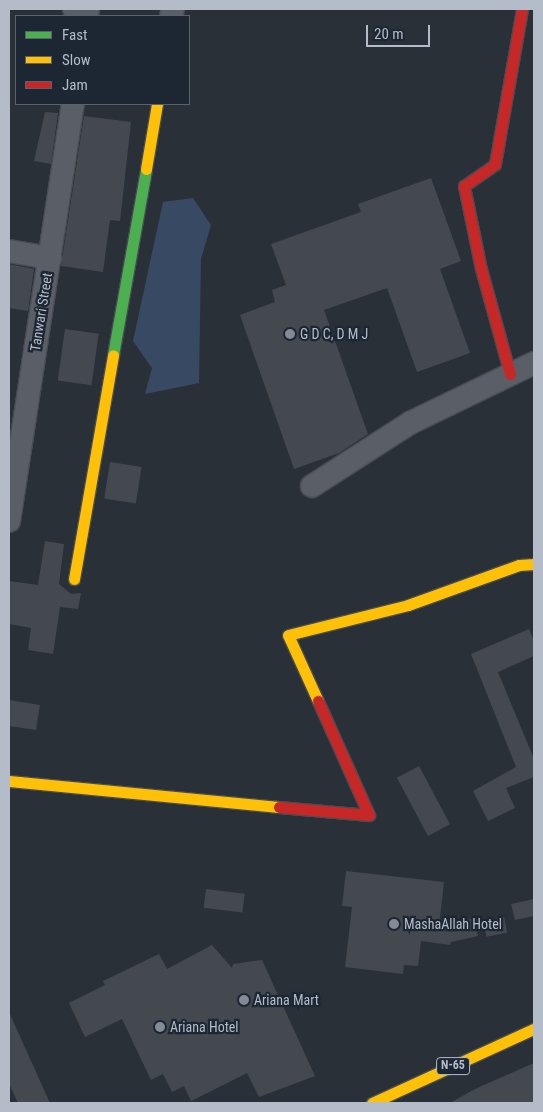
<!DOCTYPE html>
<style>
body{margin:0}
#map{position:relative;width:543px;height:1112px;overflow:hidden;background:#2a3038;font-family:"Roboto Condensed",sans-serif}
div>[style]{position:absolute}
.water>*{inset:0;background:#384963}
.building>*{inset:0;background:#444950;transform-origin:0 0}
.roads{filter:drop-shadow(1px 0 #484c53) drop-shadow(-1px 0 #484c53) drop-shadow(0 1px #484c53) drop-shadow(0 -1px #484c53)}
.street>*{height:22px;margin:-11px;padding:0 11px;transform-origin:11px;border-radius:11px;background:#5a5e66}
.fast>*{height:11px;margin:-5.5px;padding:0 5.5px;transform-origin:5.5px;border-radius:5.5px;background:#4caf50}
.slow>*{height:11px;margin:-5.5px;padding:0 5.5px;transform-origin:5.5px;border-radius:5.5px;background:#ffc107}
.jam>*{height:11px;margin:-5.5px;padding:0 5.5px;transform-origin:5.5px;border-radius:5.5px;background:#c62828}
.dots>*{width:14px;height:14px;translate:-50% -50%;box-sizing:border-box;border:2px solid #1d2633;border-radius:50%}
span{translate:-50% -50%;white-space:nowrap;text-align:center;line-height:1.15;-webkit-text-stroke:4.5px #1d2633;paint-order:stroke}
.shield-label span{padding:1px 4px;background:#1d2633;border:1px solid;border-radius:4px;-webkit-text-stroke-width:0}
.shield-label{font-size:12px;color:#b4bcc9;font-weight:700}
.street-label{font-size:14px;color:#b4bcc9}
.poi-label{font-size:14px;color:#b4bcc9}
.left{translate:0 -50%;text-align:left}
.frame{position:absolute;inset:0;border:10px solid #b4bcc9;pointer-events:none}
.legend{position:absolute;left:15px;top:15px;width:175px;height:90px;box-sizing:border-box;background:#1d2633;border:1px solid #59626f;margin:0;padding:6px 9px;list-style:none;font-size:15px;color:#b4bcc9}
.legend li{display:flex;align-items:center;gap:10px;height:25px}
.legend b{width:25px;border:1px solid #59626f}
.scale{position:absolute;left:366px;top:25px;width:64px;height:22px;box-sizing:border-box;border:2px solid #b4bcc9;border-top:0;padding-left:6px;font-size:15px;line-height:18px;white-space:nowrap;color:#b4bcc9;-webkit-text-stroke:4px #1d2633;paint-order:stroke}
</style>
<div id="map">
<div class="water">
<i style="clip-path:polygon(193px 198px,211px 225px,201px 259px,199px 383px,145px 394px,152px 368px,133px 341px,163px 202px)"></i>
</div>
<div class="building">
<i style="clip-path:polygon(45px 112px,58px 113px,51px 164px,34px 161px)"></i>
<i style="clip-path:polygon(84px 116px,131px 122px,120px 221px,110px 220px,103px 272px,61px 266px)"></i>
<i style="clip-path:polygon(431px 178px,461px 261px,440px 269px,470px 353px,417px 372px,387px 288px,324px 310px,368px 434px,339px 453px,294px 469px,240px 315px,275px 302px,272px 290px,286px 285px,271px 244px,361px 212px,358px 204px)"></i>
<i style="clip-path:polygon(9px 264px,34px 269px,28px 311px,9px 308px)"></i>
<i style="left:65px;top:329px;width:34px;height:52px;rotate:8deg"></i>
<i style="left:110px;top:462px;width:32px;height:37px;rotate:9deg"></i>
<i style="clip-path:polygon(45px 541px,64px 544px,59px 584px,71px 594px,81px 593px,78px 609px,60px 607px,53px 654px,28px 650px,31px 628px,9px 624px,9px 581px,38px 585px)"></i>
<i style="clip-path:polygon(529px 629px,534px 641px,534px 656px,498px 672px,534px 759px,534px 777px,506px 788px,515px 808px,488px 821px,473px 791px,516px 767px,471px 654px)"></i>
<i style="clip-path:polygon(9px 700px,40px 705px,36px 730px,9px 726px)"></i>
<i style="left:419px;top:766px;width:66px;height:25px;rotate:62deg"></i>
<i style="clip-path:polygon(346px 871px,444px 882px,439px 926px,474px 918px,478px 936px,451px 942px,450px 945px,421px 941px,418px 966px,404px 965px,403px 974px,345px 967px,352px 907px,342px 906px)"></i>
<i style="left:206px;top:889px;width:39px;height:19px;rotate:7deg"></i>
<i style="clip-path:polygon(534px 899px,534px 916px,515px 920px,511px 904px)"></i>
<i style="left:504px;top:917px;width:16px;height:21px;rotate:79deg"></i>
<i style="clip-path:polygon(212px 945px,232px 968px,233px 964px,262px 960px,315px 1076px,259px 1097px,247px 1073px,191px 1101px,184px 1086px,172px 1092px,163px 1074px,151px 1080px,122px 1019px,85px 1037px,69px 1003px,105px 985px,103px 981px,159px 954px,167px 969px)"></i>
<i style="clip-path:polygon(9px 1012px,50px 1103px,18px 1103px,9px 1084px)"></i>
<i style="clip-path:polygon(534px 1063px,534px 1103px,450px 1103px,475px 1089px)"></i>
</div>
<div class="roads">
<div class="street">
<i style="left:74px;top:9px;width:14px;rotate:8deg"></i>
<i style="left:171px;top:16px;width:7px;rotate:-74deg"></i>
<i style="left:9px;top:251px;width:42px;rotate:9.7deg"></i>
<i style="left:312px;top:486px;width:117px;rotate:-32.7deg"></i>
<i style="left:410px;top:423px;width:138px;rotate:-25.8deg"></i>
<i style="left:9px;top:521px;width:422px;rotate:-81.3deg"></i>
</div>
<div class="fast">
<i style="left:113px;top:355px;width:189px;rotate:-79.9deg"></i>
</div>
<div class="slow">
<i style="left:146px;top:169px;width:66px;rotate:-80.4deg"></i>
<i style="left:74px;top:579px;width:227px;rotate:-80.1deg"></i>
<i style="left:318px;top:701px;width:72px;rotate:-114.4deg"></i>
<i style="left:288px;top:635px;width:124px;rotate:-14deg"></i>
<i style="left:408px;top:605px;width:118px;rotate:-19.8deg"></i>
<i style="left:519px;top:565px;width:15px;rotate:-4deg"></i>
<i style="left:9px;top:781px;width:271px;rotate:5.5deg"></i>
<i style="left:372px;top:1103px;width:178px;rotate:-24.6deg"></i>
</div>
<div class="jam">
<i style="left:510px;top:374px;width:109px;rotate:-105.4deg"></i>
<i style="left:481px;top:269px;width:85px;rotate:-101.6deg"></i>
<i style="left:464px;top:186px;width:38px;rotate:-35deg"></i>
<i style="left:495px;top:164px;width:157px;rotate:-80.1deg"></i>
<i style="left:279px;top:807px;width:90px;rotate:5.1deg"></i>
<i style="left:369px;top:815px;width:125px;rotate:-114.1deg"></i>
</div>
</div>
<div class="dots">
<i style="left:290px;top:334px;background:#848b96"></i>
<i style="left:394px;top:924px;background:#848b96"></i>
<i style="left:244px;top:1000px;background:#848b96"></i>
<i style="left:160px;top:1027px;background:#848b96"></i>
</div>
<div class="shield-label">
<span style="left:453px;top:1066px">N-65</span>
</div>
<div class="street-label">
<span style="left:41px;top:312px;rotate:-81deg">Tanwari Street</span>
</div>
<div class="poi-label">
<span class="left" style="left:300px;top:334px">G D C, D M J</span>
<span class="left" style="left:404px;top:924px">MashaAllah Hotel</span>
<span class="left" style="left:254px;top:1000px">Ariana Mart</span>
<span class="left" style="left:170px;top:1027px">Ariana Hotel</span>
</div>
<div class="frame"></div>
<ul class="legend">
<li><b style="height:6px;background:#4caf50"></b>Fast</li>
<li><b style="height:6px;background:#ffc107"></b>Slow</li>
<li><b style="height:6px;background:#c62828"></b>Jam</li>
</ul>
<div class="scale">20 m</div>
</div>
